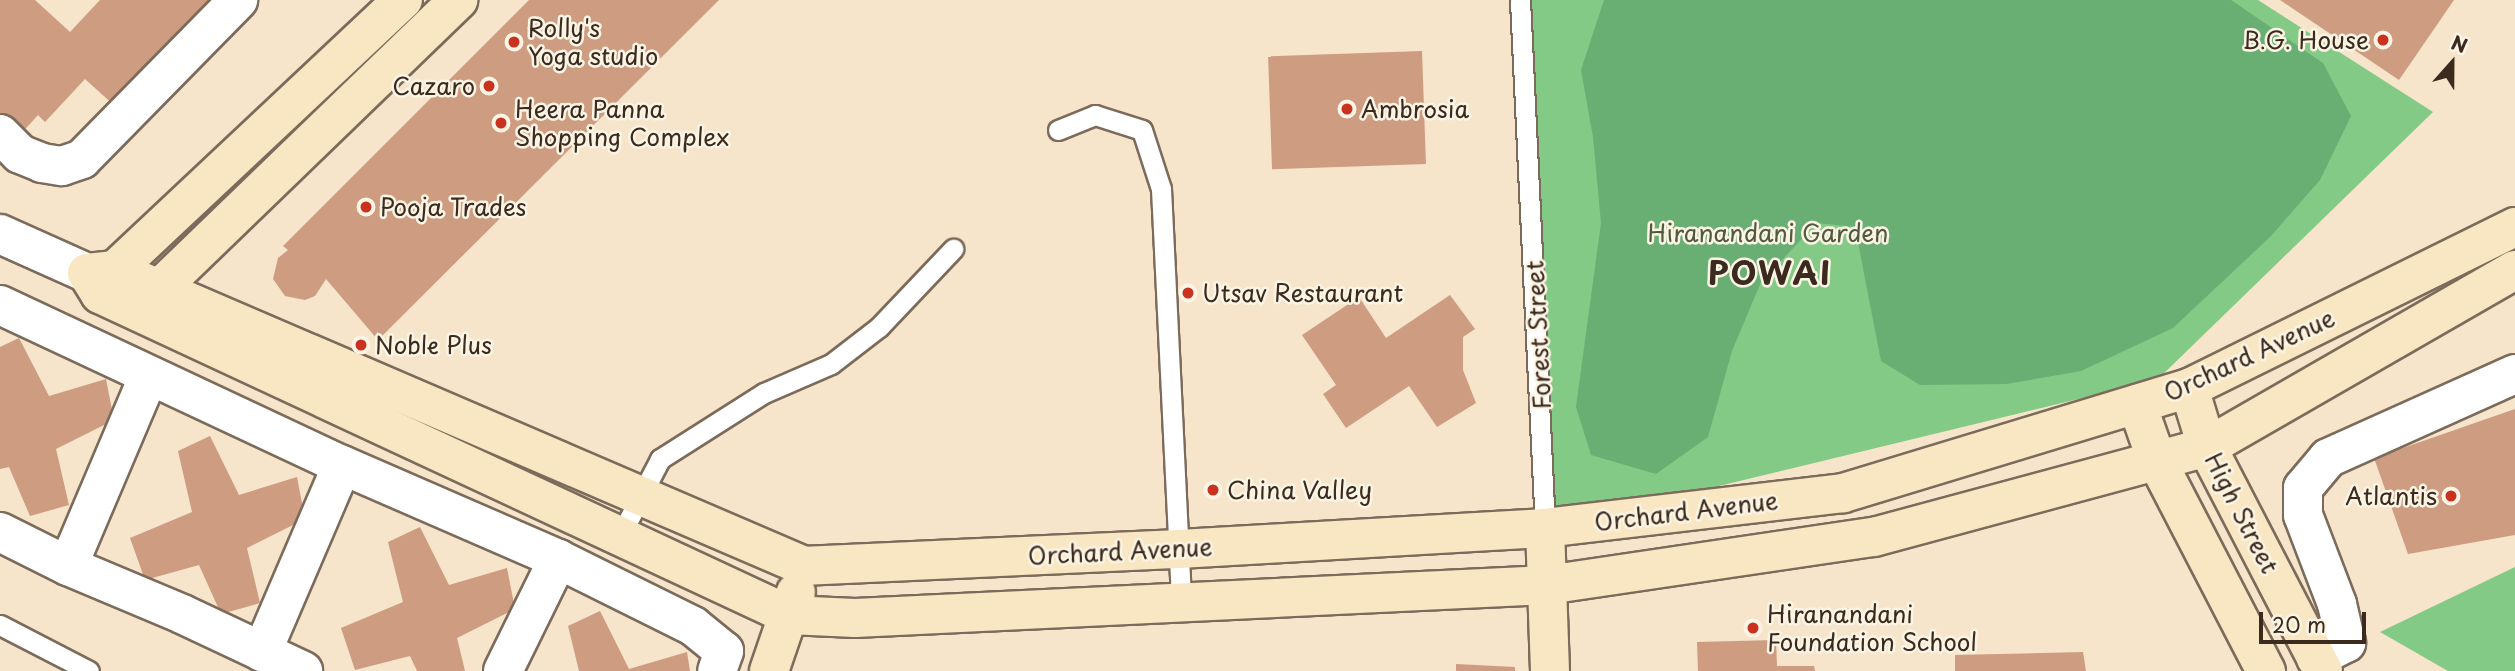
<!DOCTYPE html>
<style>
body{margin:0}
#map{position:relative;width:2515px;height:671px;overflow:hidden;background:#f6e4cb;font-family:"Playpen Sans",sans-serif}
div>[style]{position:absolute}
.green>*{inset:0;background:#82ca86}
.forest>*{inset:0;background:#69ae73}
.building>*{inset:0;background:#cd9c81;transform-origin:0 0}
.roads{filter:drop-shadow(2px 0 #7c6b5b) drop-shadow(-2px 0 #7c6b5b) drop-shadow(0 2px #7c6b5b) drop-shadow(0 -2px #7c6b5b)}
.lane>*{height:19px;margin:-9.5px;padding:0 9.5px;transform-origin:9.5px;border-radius:9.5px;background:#fff}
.street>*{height:38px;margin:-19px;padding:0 19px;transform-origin:19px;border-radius:19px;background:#fff}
.secondary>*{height:38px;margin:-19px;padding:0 19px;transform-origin:19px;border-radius:19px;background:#f9e7c3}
.dots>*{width:19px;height:19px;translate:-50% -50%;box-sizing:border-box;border:4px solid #fcf5e5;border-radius:50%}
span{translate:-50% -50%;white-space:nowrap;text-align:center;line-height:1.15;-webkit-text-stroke:5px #fcf5e5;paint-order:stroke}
.poi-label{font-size:24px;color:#3b2a1e}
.left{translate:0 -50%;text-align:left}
.right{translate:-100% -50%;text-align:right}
.park-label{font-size:24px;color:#505a3d}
.street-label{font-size:24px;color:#3b2a1e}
.district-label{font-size:32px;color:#3b2a1e;font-weight:700;letter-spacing:2px}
.north{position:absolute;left:2417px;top:28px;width:70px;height:70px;-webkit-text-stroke:5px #fcf5e5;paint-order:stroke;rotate:21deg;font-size:19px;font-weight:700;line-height:28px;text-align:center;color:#3b2a1e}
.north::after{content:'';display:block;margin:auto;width:24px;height:32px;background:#3b2a1e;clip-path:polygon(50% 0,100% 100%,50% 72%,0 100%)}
.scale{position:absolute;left:2259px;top:612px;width:107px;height:32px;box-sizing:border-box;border:4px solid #3b2a1e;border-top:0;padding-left:9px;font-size:21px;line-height:24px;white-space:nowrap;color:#3b2a1e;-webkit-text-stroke:5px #fcf5e5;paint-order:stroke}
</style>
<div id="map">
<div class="green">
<i style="clip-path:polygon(1520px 0,2258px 0,2433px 112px,2157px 380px,1545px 528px)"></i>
<i style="clip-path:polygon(2515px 567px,2515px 671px,2448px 671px,2380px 632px)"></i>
</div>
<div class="forest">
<i style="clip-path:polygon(1604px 0,2231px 0,2323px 63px,2351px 116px,2320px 180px,2271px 236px,2173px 328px,2081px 371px,2006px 384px,1920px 385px,1881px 361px,1855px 227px,1817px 223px,1761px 282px,1732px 351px,1708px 437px,1656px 474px,1591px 455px,1576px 407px,1601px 223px,1593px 137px,1581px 70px)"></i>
</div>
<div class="building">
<i style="clip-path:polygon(0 0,35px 0,70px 32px,100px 0,215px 0,116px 107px,85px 79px,45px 122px,38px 115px,17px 138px,0 121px)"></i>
<i style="clip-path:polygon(529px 0,719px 0,378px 340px,326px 279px,315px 296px,305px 300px,285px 296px,273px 279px,278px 258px,288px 250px,283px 246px)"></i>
<i style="clip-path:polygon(2280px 0,2454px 0,2399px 80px)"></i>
<i style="left:1422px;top:51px;width:113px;height:154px;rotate:88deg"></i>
<i style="clip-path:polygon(1450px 295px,1475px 329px,1463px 337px,1463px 370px,1476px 403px,1437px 427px,1409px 386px,1346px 428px,1323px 394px,1336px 385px,1302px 335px,1359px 297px,1386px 338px)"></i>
<i style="clip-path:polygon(19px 338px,49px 396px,106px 379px,114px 420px,56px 449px,69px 505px,30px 516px,9px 467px,0 469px,0 347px)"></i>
<i style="clip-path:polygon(2515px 409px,2515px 535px,2408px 554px,2374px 458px)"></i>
<i style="clip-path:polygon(210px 436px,239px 495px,297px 477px,305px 519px,247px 548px,260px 603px,221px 614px,199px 565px,145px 580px,130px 538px,192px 512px,178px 451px)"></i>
<i style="clip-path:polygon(420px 527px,449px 585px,507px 568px,515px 609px,457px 638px,465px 671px,417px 671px,410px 656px,355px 670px,341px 628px,403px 602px,388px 542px)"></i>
<i style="clip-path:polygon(600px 611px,629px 669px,687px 652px,690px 671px,579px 671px,568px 626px)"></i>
<i style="clip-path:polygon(1776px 640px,1777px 666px,1814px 666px,1815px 671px,1698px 671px,1697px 642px)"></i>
<i style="clip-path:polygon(2083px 652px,2086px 671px,1955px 671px,1955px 655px)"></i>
<i style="clip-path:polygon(1456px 664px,1515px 667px,1515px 671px,1456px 671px)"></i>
</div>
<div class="roads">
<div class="lane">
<i style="left:1520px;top:0;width:529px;rotate:87.29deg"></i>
<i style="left:1058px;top:130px;width:40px;rotate:-22deg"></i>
<i style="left:1095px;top:115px;width:49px;rotate:17.7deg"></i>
<i style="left:1142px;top:130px;width:62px;rotate:72.1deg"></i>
<i style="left:1161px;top:189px;width:415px;rotate:87.2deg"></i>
<i style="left:620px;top:536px;width:87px;rotate:-62.5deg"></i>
<i style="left:660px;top:459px;width:123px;rotate:-32.4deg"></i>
<i style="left:764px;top:393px;width:73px;rotate:-23.4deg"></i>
<i style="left:831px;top:364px;width:61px;rotate:-37.6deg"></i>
<i style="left:879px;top:327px;width:108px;rotate:-46.5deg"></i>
<i style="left:0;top:625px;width:100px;rotate:27.3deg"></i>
</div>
<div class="street">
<i style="left:0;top:134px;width:28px;rotate:45deg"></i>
<i style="left:20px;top:154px;width:24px;rotate:22deg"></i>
<i style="left:42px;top:163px;width:20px;rotate:9deg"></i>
<i style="left:62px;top:166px;width:21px;rotate:-19deg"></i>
<i style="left:82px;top:159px;width:223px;rotate:-45.5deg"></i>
<i style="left:0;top:234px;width:95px;rotate:24.1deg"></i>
<i style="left:0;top:305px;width:378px;rotate:25.1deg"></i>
<i style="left:342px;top:465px;width:236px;rotate:23.5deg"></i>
<i style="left:558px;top:559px;width:151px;rotate:26.4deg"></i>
<i style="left:693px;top:626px;width:40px;rotate:39deg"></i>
<i style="left:724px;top:651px;width:21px;rotate:109deg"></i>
<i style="left:0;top:532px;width:76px;rotate:26.6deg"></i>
<i style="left:68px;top:566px;width:124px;rotate:22.8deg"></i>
<i style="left:182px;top:614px;width:134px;rotate:25.2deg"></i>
<i style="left:68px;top:566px;width:207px;rotate:-67deg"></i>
<i style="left:262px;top:652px;width:203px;rotate:-66.8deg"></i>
<i style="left:2316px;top:658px;width:34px;rotate:-27deg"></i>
<i style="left:2346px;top:643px;width:40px;rotate:-103deg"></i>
<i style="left:2337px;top:604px;width:95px;rotate:-110.9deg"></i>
<i style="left:2303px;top:515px;width:27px;rotate:-90deg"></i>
<i style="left:2303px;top:488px;width:39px;rotate:-50deg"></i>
<i style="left:2328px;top:458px;width:205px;rotate:-24.2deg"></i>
<i style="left:503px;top:671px;width:125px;rotate:-63.8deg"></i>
</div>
<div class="secondary">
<i style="left:2515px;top:227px;width:364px;rotate:153.7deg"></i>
<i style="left:2189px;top:388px;width:362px;rotate:163.1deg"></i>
<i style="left:1843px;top:493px;width:300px;rotate:173.3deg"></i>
<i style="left:1545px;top:528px;width:369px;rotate:176.7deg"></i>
<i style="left:1177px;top:549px;width:373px;rotate:177.4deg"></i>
<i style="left:804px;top:566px;width:750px;rotate:-156.75deg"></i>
<i style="left:115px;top:270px;width:28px;rotate:174deg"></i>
<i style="left:87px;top:273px;width:25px;rotate:58deg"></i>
<i style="left:100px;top:294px;width:760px;rotate:24.98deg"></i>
<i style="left:789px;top:615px;width:66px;rotate:2.6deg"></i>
<i style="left:855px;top:618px;width:693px;rotate:-2.73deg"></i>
<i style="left:1547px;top:585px;width:331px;rotate:-8.4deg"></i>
<i style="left:1874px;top:537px;width:345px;rotate:-15.1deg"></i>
<i style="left:2207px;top:447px;width:355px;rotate:-29.9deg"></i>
<i style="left:103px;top:290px;width:23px;rotate:-59deg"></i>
<i style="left:115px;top:270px;width:395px;rotate:-43.2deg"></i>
<i style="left:144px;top:309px;width:22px;rotate:-54deg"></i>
<i style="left:157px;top:291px;width:419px;rotate:-44deg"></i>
<i style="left:2189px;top:388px;width:62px;rotate:73deg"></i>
<i style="left:2207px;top:447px;width:252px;rotate:62.6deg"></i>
<i style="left:2137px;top:404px;width:60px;rotate:70.7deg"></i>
<i style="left:2157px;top:461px;width:237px;rotate:62.6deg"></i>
<i style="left:1545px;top:528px;width:143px;rotate:88deg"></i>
<i style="left:769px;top:671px;width:83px;rotate:-71.1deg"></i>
</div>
</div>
<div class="dots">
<i style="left:2383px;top:40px;background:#c8321e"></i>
<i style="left:514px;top:42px;background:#c8321e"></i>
<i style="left:489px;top:86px;background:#c8321e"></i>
<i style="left:1347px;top:109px;background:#c8321e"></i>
<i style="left:501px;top:123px;background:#c8321e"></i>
<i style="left:366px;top:207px;background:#c8321e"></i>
<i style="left:1188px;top:293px;background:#c8321e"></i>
<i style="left:361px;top:345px;background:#c8321e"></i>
<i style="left:1213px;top:490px;background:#c8321e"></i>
<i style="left:2451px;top:496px;background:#c8321e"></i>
<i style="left:1753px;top:628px;background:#c8321e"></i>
</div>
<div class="poi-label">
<span class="left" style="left:528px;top:42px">Rolly's<br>Yoga studio</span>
<span class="right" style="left:2369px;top:40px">B.G. House</span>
<span class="right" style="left:475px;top:86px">Cazaro</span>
<span class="left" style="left:515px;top:123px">Heera Panna<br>Shopping Complex</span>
<span class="left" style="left:1361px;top:109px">Ambrosia</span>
<span class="left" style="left:380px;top:207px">Pooja Trades</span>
<span class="left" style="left:1202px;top:293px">Utsav Restaurant</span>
<span class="left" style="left:375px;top:345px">Noble Plus</span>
<span class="left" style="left:1227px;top:490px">China Valley</span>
<span class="right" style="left:2437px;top:496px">Atlantis</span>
<span class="left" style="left:1767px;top:628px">Hiranandani<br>Foundation School</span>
</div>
<div class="park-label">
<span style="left:1768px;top:233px">Hiranandani Garden</span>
</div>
<div class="street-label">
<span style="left:1538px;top:335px;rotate:-93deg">Forest Street</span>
<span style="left:2249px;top:355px;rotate:-25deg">Orchard Avenue</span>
<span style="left:1686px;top:511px;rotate:-7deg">Orchard Avenue</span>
<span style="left:2242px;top:513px;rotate:63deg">High Street</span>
<span style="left:1120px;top:551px;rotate:-3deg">Orchard Avenue</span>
</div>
<div class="district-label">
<span style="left:1770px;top:272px">POWAI</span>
</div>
<div class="north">N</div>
<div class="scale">20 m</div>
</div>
